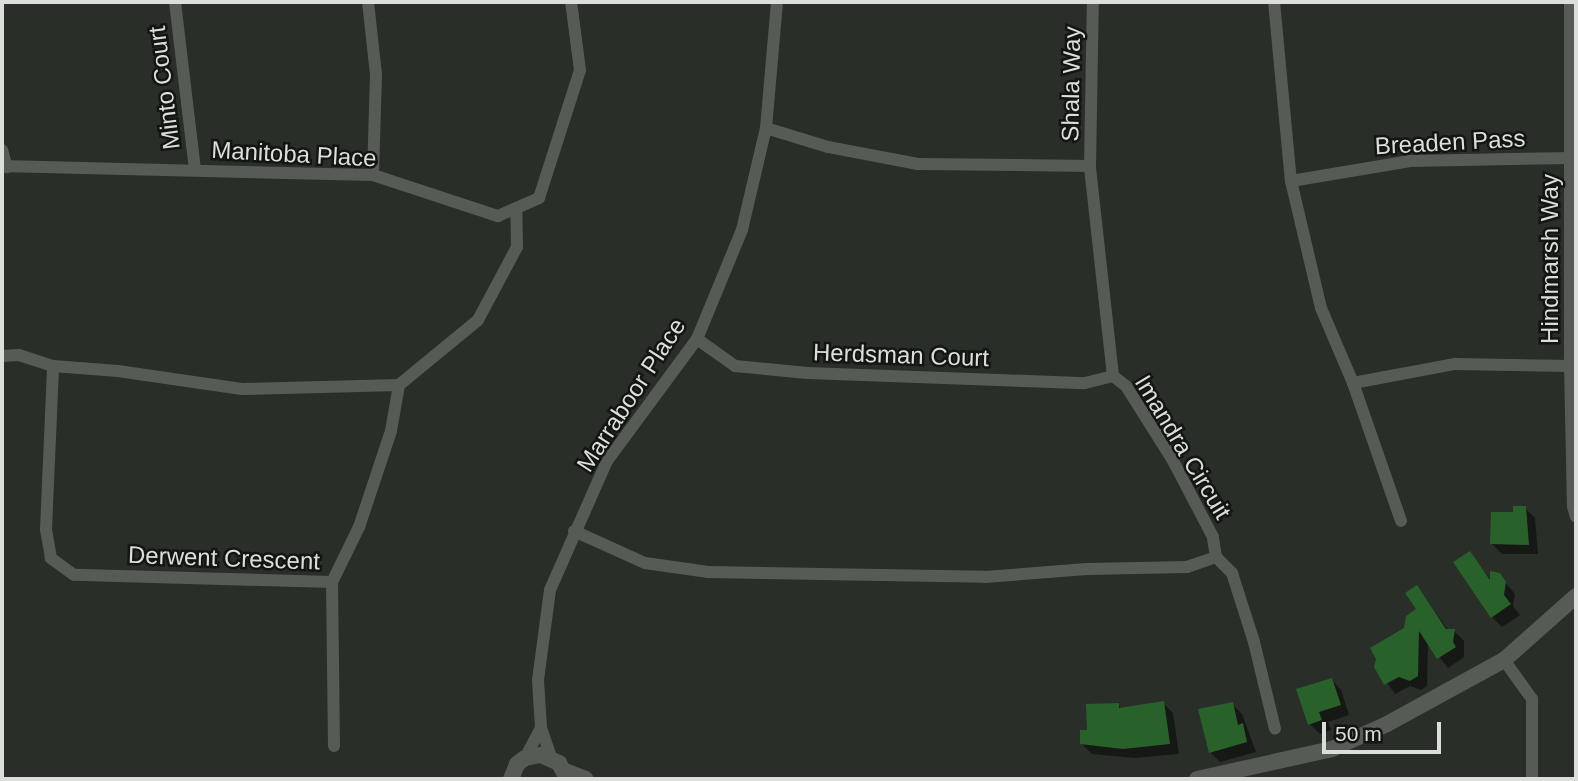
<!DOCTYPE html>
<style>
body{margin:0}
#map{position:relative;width:1578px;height:781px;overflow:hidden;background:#292e29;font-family:Helvetica,sans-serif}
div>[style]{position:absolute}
.shadow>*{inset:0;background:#0007}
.building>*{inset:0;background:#28612a}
.minor>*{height:12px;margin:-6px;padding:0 6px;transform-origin:6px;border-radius:6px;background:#565b56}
.tertiary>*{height:16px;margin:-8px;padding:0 8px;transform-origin:8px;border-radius:8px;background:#565b56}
span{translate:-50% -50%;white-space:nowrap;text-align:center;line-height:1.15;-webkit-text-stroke:5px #131513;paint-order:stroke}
.street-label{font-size:24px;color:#dbdedb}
.frame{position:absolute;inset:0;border:4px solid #dbdedb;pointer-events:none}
.scale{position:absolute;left:1322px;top:722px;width:119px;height:32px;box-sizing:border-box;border:4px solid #dbdedb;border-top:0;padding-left:9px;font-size:21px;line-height:24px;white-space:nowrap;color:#dbdedb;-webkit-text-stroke:5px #131513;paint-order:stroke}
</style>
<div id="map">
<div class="shadow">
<i style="clip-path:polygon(1525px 508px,1535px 518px,1538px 554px,1502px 554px,1492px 544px)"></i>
<i style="clip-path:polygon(1470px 553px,1491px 580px,1499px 575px,1515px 594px,1513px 606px,1520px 615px,1502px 627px,1492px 617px)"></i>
<i style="clip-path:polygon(1417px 587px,1449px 631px,1454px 631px,1464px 641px,1464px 657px,1448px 668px,1428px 643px,1427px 686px,1421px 690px,1410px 686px,1395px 694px,1376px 667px,1418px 610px)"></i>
<i style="clip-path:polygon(1332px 680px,1341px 690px,1349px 715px,1328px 722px,1331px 730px,1320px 734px,1310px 724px)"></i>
<i style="clip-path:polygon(1163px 703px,1173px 713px,1179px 754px,1134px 758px,1092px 754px,1082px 744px,1088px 732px,1118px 705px,1122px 709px)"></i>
<i style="clip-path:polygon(1232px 704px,1242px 714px,1256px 752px,1220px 762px,1210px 752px)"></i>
</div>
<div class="building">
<i style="clip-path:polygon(1513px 506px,1526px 506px,1529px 545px,1490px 544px,1491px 512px,1513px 512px)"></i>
<i style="clip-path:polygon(1470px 551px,1490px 580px,1490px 571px,1500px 573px,1506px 582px,1504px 595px,1511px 604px,1491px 618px,1453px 562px)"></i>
<i style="clip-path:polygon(1417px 585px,1446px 629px,1455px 629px,1453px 642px,1456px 647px,1437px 659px,1419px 631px,1418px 676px,1410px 681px,1399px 677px,1384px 685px,1374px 667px,1376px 659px,1370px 648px,1404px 628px,1406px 616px,1416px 609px,1405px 593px)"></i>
<i style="clip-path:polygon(1332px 678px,1341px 705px,1319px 712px,1322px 720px,1308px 725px,1296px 689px)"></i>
<i style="clip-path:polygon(1164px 701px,1170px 744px,1123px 749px,1080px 744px,1080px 730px,1087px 730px,1086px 704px,1119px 703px,1119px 708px)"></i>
<i style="clip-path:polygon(1233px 702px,1238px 725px,1243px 723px,1247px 742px,1209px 753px,1198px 709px)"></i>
</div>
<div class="minor">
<i style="left:175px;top:2px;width:169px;rotate:83.2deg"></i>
<i style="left:368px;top:2px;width:72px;rotate:83.7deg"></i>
<i style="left:376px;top:74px;width:101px;rotate:91.7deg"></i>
<i style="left:1274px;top:2px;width:180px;rotate:84.6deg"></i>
<i style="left:1291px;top:181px;width:130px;rotate:76.7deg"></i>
<i style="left:1321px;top:308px;width:82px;rotate:66.9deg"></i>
<i style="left:1353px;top:383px;width:104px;rotate:-10.6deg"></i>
<i style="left:1455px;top:364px;width:115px;rotate:1deg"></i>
<i style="left:1570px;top:2px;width:364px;rotate:90deg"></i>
<i style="left:1570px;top:366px;width:140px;rotate:88.8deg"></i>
<i style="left:1573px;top:506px;width:11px;rotate:75deg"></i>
<i style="left:2px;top:150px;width:18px;rotate:74deg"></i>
<i style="left:2px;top:166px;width:371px;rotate:1.4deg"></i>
<i style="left:373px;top:175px;width:132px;rotate:18.2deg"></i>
<i style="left:498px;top:216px;width:45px;rotate:-23.7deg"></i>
<i style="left:539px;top:198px;width:134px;rotate:-72.2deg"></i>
<i style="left:580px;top:70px;width:69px;rotate:-97.5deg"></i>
<i style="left:1090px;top:166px;width:164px;rotate:-89deg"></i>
<i style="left:1291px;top:181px;width:121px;rotate:-9.5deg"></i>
<i style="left:1410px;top:161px;width:161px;rotate:-1.1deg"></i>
<i style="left:697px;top:339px;width:47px;rotate:35.4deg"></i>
<i style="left:735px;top:366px;width:73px;rotate:5.5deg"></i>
<i style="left:808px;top:373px;width:277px;rotate:2.1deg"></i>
<i style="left:1085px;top:383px;width:29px;rotate:-14deg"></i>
<i style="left:2px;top:356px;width:17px;rotate:-3deg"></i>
<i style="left:19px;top:355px;width:36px;rotate:18deg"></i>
<i style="left:53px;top:366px;width:65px;rotate:4.4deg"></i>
<i style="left:118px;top:371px;width:125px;rotate:8.3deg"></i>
<i style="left:242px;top:389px;width:157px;rotate:-1.5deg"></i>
<i style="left:399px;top:385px;width:47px;rotate:99.9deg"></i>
<i style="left:391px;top:431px;width:101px;rotate:108.4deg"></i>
<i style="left:359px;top:527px;width:61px;rotate:116.1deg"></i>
<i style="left:332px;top:582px;width:258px;rotate:-178.4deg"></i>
<i style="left:74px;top:575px;width:29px;rotate:-144deg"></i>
<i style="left:51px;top:558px;width:29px;rotate:-100deg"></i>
<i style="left:46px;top:529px;width:163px;rotate:-87.5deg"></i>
<i style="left:1353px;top:383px;width:146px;rotate:70.8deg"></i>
<i style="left:399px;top:385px;width:102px;rotate:-39.4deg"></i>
<i style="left:478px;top:320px;width:83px;rotate:-61.9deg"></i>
<i style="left:517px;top:247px;width:39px;rotate:-91deg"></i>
<i style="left:574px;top:531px;width:78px;rotate:24.3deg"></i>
<i style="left:645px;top:563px;width:64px;rotate:8.1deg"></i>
<i style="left:708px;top:572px;width:277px;rotate:1deg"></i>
<i style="left:985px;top:577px;width:102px;rotate:-4.5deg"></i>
<i style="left:1087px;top:569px;width:100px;rotate:-1.1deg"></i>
<i style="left:1187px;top:567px;width:31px;rotate:-19deg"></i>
<i style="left:1216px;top:557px;width:20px;rotate:-99deg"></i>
<i style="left:1213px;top:537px;width:88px;rotate:-117.7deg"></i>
<i style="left:1172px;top:459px;width:86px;rotate:-122.2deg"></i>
<i style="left:1126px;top:386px;width:16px;rotate:-142deg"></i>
<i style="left:1113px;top:376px;width:211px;rotate:-96.3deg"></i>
<i style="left:1090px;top:166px;width:172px;rotate:-179.3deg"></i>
<i style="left:918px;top:164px;width:92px;rotate:-169.3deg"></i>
<i style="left:828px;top:147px;width:65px;rotate:-163deg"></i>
<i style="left:1216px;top:557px;width:23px;rotate:45deg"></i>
<i style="left:1232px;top:573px;width:72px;rotate:72.3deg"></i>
<i style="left:1254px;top:642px;width:89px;rotate:76.4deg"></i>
<i style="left:332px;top:582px;width:164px;rotate:89.3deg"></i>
<i style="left:1504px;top:660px;width:48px;rotate:54.3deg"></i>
<i style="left:1532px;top:699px;width:80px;rotate:90deg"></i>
<i style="left:551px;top:757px;width:31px;rotate:-109deg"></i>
<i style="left:541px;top:728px;width:48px;rotate:-93.6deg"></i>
<i style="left:538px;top:680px;width:91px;rotate:-82.4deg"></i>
<i style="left:550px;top:590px;width:141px;rotate:-66.2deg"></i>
<i style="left:607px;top:461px;width:152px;rotate:-53.6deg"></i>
<i style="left:697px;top:339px;width:118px;rotate:-67.6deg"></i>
<i style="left:742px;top:230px;width:105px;rotate:-76.8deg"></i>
<i style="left:766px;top:128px;width:126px;rotate:-85deg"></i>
<i style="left:525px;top:758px;width:34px;rotate:-62deg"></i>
</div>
<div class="tertiary">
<i style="left:565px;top:771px;width:22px;rotate:21deg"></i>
<i style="left:511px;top:779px;width:16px;rotate:-68deg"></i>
<i style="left:517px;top:764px;width:10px;rotate:-37deg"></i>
<i style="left:525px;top:758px;width:16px;rotate:-11deg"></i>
<i style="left:541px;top:755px;width:20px;rotate:24deg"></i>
<i style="left:559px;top:763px;width:18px;rotate:63deg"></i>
<i style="left:1197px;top:779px;width:138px;rotate:-12.5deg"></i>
<i style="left:1332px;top:749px;width:60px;rotate:-24.4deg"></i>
<i style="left:1387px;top:724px;width:133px;rotate:-28.7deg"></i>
<i style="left:1504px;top:660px;width:96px;rotate:-41.6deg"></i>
</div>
<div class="street-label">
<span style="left:1071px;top:84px;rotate:-89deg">Shala Way</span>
<span style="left:164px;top:88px;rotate:-97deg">Minto Court</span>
<span style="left:1450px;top:142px;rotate:-3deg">Breaden Pass</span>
<span style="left:294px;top:154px;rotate:3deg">Manitoba Place</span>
<span style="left:1550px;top:259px;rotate:-90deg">Hindmarsh Way</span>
<span style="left:901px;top:355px;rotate:2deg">Herdsman Court</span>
<span style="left:631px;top:395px;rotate:-57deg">Marraboor Place</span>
<span style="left:1183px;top:447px;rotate:59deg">Imandra Circuit</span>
<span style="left:224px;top:558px;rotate:2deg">Derwent Crescent</span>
</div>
<div class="frame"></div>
<div class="scale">50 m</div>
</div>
